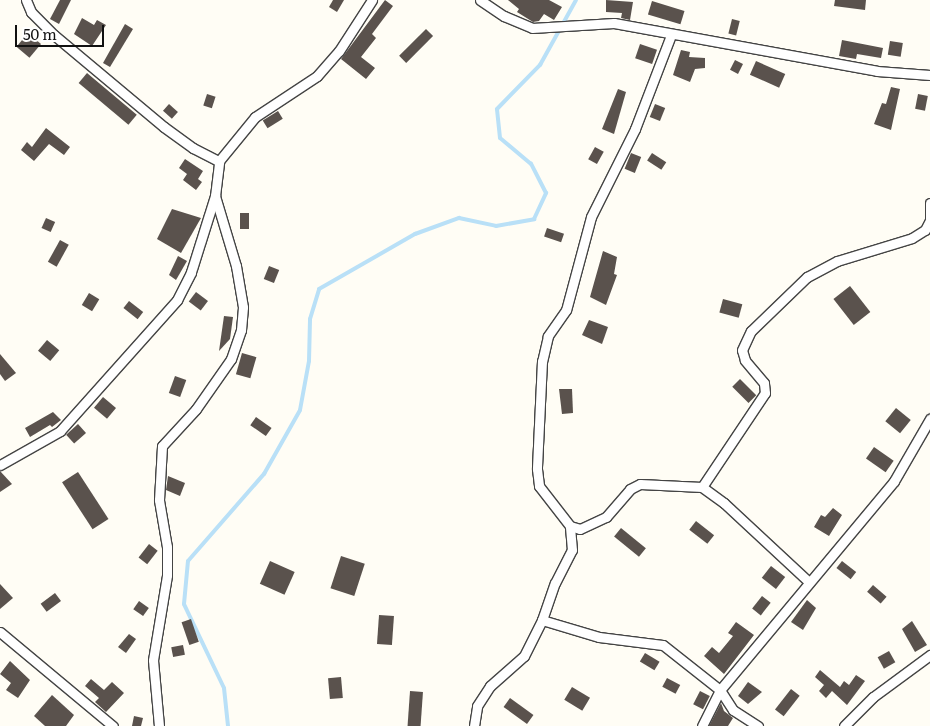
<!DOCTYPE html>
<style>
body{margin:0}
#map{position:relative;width:930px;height:726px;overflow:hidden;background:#fffdf5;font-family:Literata,serif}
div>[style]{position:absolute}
.stream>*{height:4px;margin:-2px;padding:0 2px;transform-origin:2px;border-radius:2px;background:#b9e0f7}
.building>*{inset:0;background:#5a524d;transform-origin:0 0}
.roads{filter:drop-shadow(1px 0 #444) drop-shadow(-1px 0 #444) drop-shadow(0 1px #444) drop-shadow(0 -1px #444)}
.street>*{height:9px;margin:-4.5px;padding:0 4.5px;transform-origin:4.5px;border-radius:4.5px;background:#fff}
span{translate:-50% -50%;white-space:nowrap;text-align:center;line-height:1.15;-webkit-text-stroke:5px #fff;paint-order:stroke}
.scale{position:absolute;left:15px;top:25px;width:89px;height:22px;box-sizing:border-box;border:2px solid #111;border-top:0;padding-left:6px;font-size:15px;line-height:18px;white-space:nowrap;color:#111;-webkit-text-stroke:4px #fff;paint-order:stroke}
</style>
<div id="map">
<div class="stream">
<i style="left:228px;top:726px;width:38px;rotate:-96deg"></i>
<i style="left:224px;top:688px;width:93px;rotate:-115.5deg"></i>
<i style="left:184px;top:604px;width:43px;rotate:-84.7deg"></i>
<i style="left:188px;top:561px;width:116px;rotate:-48.9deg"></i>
<i style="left:264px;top:474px;width:73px;rotate:-60.6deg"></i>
<i style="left:300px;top:410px;width:50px;rotate:-79.6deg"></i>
<i style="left:309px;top:361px;width:42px;rotate:-88.6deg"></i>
<i style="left:310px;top:319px;width:31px;rotate:-73deg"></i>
<i style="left:319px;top:289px;width:111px;rotate:-29.8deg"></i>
<i style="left:415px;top:234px;width:47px;rotate:-20deg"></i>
<i style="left:459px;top:218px;width:38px;rotate:12deg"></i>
<i style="left:496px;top:226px;width:39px;rotate:-10deg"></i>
<i style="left:534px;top:219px;width:29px;rotate:-65deg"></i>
<i style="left:546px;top:193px;width:33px;rotate:-117deg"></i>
<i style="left:531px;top:164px;width:40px;rotate:-140deg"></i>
<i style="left:500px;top:138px;width:29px;rotate:-96deg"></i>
<i style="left:497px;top:109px;width:62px;rotate:-45.7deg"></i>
<i style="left:540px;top:65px;width:74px;rotate:-61deg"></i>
</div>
<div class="building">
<i style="clip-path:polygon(60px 0,71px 0,59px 24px,50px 19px)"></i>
<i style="clip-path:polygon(333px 0,344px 0,337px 12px,329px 7px)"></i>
<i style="clip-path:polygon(385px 0,393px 6px,372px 34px,376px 38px,361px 57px,375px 68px,366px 79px,341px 59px)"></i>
<i style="clip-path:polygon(508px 0,549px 0,562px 7px,554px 20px,544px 14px,539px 21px,533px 22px,517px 12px,519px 9px)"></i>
<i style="clip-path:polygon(606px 0,633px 2px,630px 20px,621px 18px,622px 13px,606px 12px)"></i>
<i style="clip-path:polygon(835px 0,866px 0,865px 10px,834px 6px)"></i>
<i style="left:652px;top:1px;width:34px;height:14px;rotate:17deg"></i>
<i style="clip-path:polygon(82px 18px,94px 25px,97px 20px,106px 25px,92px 46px,74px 34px)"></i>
<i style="left:732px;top:19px;width:8px;height:15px;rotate:14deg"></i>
<i style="clip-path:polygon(125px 24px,133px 29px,110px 67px,103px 63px)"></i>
<i style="left:426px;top:29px;width:10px;height:38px;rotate:45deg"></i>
<i style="left:28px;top:33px;width:17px;height:18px;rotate:40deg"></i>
<i style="clip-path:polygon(842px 40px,883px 48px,881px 58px,857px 54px,856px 59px,839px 56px)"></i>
<i style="left:890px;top:41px;width:13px;height:14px;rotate:9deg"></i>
<i style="left:640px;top:44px;width:18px;height:15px;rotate:19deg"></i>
<i style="clip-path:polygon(681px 50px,690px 52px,689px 57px,705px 58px,705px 68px,695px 69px,690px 82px,673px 75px)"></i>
<i style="left:735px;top:60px;width:9px;height:11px;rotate:27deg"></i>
<i style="left:756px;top:61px;width:32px;height:15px;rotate:24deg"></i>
<i style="left:87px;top:73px;width:65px;height:13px;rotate:40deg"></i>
<i style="clip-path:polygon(891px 87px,900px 89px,891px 130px,874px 124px,882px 103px,886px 104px)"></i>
<i style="clip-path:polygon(618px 89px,626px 92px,614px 134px,602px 129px)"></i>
<i style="left:207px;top:94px;width:9px;height:12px;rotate:18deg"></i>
<i style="left:918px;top:94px;width:10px;height:15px;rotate:11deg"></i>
<i style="left:169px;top:104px;width:12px;height:9px;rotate:42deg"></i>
<i style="left:655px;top:104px;width:11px;height:14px;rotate:22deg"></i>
<i style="left:278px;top:111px;width:9px;height:18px;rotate:58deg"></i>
<i style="clip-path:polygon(46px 128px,70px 147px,64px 155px,49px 144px,34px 161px,21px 150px,27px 142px,32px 147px)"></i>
<i style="left:595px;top:147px;width:10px;height:14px;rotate:29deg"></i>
<i style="left:631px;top:153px;width:11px;height:17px;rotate:22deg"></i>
<i style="left:652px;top:153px;width:17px;height:9px;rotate:33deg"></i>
<i style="clip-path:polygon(185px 159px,203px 171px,198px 179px,202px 182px,196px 190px,183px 180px,187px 174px,179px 168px)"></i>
<i style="clip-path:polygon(172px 209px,201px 218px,181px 253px,157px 239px)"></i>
<i style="left:240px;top:213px;width:9px;height:16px"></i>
<i style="left:46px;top:218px;width:10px;height:11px;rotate:24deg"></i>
<i style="left:547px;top:228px;width:18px;height:9px;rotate:19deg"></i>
<i style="left:60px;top:240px;width:10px;height:25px;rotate:29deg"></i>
<i style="clip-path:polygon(603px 251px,617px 257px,614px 274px,617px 275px,606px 305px,590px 297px)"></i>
<i style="clip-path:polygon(178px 256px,187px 261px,176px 280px,169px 275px)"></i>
<i style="left:269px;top:266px;width:11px;height:14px;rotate:22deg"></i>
<i style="left:850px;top:286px;width:33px;height:21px;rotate:52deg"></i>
<i style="left:196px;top:292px;width:15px;height:12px;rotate:37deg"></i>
<i style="left:89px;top:293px;width:12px;height:14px;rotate:31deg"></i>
<i style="left:723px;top:299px;width:20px;height:14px;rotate:15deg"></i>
<i style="left:129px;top:301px;width:18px;height:9px;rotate:38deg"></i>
<i style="clip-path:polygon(224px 316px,233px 317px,230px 339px,219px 351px)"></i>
<i style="clip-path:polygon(589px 320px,608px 327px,602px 344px,582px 335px)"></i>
<i style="left:47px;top:340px;width:16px;height:14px;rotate:40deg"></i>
<i style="left:242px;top:353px;width:15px;height:22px;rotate:16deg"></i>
<i style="clip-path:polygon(0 354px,16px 373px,5px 381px,0 374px)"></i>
<i style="left:175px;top:376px;width:12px;height:18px;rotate:20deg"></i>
<i style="left:740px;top:379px;width:23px;height:11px;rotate:45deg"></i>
<i style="clip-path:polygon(559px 389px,572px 389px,573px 413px,562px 414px)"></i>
<i style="left:103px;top:397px;width:17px;height:14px;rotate:40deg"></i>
<i style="left:896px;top:408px;width:19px;height:17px;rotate:39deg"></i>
<i style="clip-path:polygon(53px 412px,61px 420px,52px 427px,50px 425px,30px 437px,25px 428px)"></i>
<i style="left:256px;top:417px;width:19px;height:10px;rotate:35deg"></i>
<i style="left:78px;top:424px;width:12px;height:16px;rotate:48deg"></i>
<i style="left:874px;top:447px;width:24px;height:14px;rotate:35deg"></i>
<i style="clip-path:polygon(0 471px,12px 484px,0 492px)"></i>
<i style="left:78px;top:472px;width:56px;height:19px;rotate:57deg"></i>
<i style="clip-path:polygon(168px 476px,185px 483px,180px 496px,166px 490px)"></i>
<i style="clip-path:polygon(833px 508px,842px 515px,829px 536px,814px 527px,821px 515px,825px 517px)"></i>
<i style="left:696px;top:521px;width:23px;height:11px;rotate:38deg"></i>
<i style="left:621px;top:528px;width:32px;height:11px;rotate:39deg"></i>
<i style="left:149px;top:544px;width:11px;height:17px;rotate:38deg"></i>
<i style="left:341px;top:556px;width:25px;height:34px;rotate:18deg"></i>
<i style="left:270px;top:561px;width:27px;height:25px;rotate:24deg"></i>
<i style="left:842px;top:561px;width:18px;height:9px;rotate:38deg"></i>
<i style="left:771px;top:566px;width:18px;height:15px;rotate:38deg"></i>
<i style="clip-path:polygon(0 584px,13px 598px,0 609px)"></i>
<i style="left:873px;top:585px;width:18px;height:9px;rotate:41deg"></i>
<i style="left:55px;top:593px;width:10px;height:18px;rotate:53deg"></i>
<i style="left:762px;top:596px;width:11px;height:16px;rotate:38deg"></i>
<i style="clip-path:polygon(807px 600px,816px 608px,803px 630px,791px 622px)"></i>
<i style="left:139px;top:601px;width:12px;height:10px;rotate:35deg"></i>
<i style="left:379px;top:615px;width:15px;height:29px;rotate:4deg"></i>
<i style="left:191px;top:619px;width:24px;height:10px;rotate:71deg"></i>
<i style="clip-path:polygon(912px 621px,927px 645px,915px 652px,902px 629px)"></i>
<i style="clip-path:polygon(736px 622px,754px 635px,724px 674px,704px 656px,712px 647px,719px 653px,733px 636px,728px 633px)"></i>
<i style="clip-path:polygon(129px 634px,136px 639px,126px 653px,118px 647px)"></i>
<i style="left:183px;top:645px;width:10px;height:12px;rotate:79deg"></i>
<i style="left:889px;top:651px;width:13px;height:13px;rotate:61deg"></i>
<i style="left:645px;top:653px;width:17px;height:10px;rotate:31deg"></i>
<i style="clip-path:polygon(10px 661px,30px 680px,18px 698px,6px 690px,11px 683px,0 674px)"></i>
<i style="clip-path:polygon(820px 670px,840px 687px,844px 681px,849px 685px,856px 675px,865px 681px,847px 705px,832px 691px,826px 698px,819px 691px,824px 685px,815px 677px)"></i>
<i style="left:341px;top:677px;width:21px;height:13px;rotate:85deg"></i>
<i style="left:667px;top:678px;width:15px;height:10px;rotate:28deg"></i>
<i style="clip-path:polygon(91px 679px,104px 690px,112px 682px,124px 693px,106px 712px,95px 702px,99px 698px,85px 686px)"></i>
<i style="clip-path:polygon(748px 682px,762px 692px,748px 704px,738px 696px)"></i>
<i style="left:572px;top:687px;width:21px;height:15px;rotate:31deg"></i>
<i style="left:791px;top:689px;width:11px;height:26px;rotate:38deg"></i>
<i style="left:410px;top:691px;width:13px;height:35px;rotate:4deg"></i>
<i style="left:700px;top:691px;width:11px;height:15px;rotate:27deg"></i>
<i style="clip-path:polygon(52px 695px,74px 715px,66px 726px,45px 726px,34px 716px)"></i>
<i style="left:510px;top:698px;width:29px;height:11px;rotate:36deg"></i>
<i style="clip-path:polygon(721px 703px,724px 711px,733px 718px,728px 726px,709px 726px)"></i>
<i style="clip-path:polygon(134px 716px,143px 718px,141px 726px,132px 726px)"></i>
</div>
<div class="roads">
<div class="street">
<i style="left:26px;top:0;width:13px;rotate:67deg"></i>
<i style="left:31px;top:12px;width:33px;rotate:45deg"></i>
<i style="left:54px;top:35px;width:143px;rotate:39.9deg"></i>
<i style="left:164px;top:127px;width:36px;rotate:36deg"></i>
<i style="left:193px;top:148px;width:29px;rotate:27deg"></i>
<i style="left:480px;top:0;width:29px;rotate:34deg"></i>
<i style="left:504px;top:16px;width:30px;rotate:23deg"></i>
<i style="left:532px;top:28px;width:82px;rotate:-3.5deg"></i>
<i style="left:614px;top:23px;width:267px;rotate:10.3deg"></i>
<i style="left:877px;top:71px;width:53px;rotate:4.3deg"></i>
<i style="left:671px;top:35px;width:101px;rotate:111deg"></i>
<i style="left:635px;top:129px;width:98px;rotate:116.6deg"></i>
<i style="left:591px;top:217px;width:96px;rotate:105deg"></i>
<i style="left:566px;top:310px;width:32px;rotate:125deg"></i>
<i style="left:548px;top:336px;width:26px;rotate:103deg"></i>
<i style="left:542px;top:361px;width:108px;rotate:92.7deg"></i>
<i style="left:537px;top:469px;width:17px;rotate:83deg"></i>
<i style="left:539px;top:486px;width:51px;rotate:52.2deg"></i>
<i style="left:570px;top:526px;width:10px;rotate:17deg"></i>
<i style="left:580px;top:529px;width:29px;rotate:-25deg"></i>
<i style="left:606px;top:517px;width:37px;rotate:-49deg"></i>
<i style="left:630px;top:489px;width:11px;rotate:-27deg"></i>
<i style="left:640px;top:484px;width:62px;rotate:2.8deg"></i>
<i style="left:702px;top:487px;width:27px;rotate:36deg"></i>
<i style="left:724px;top:503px;width:116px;rotate:42.9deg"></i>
<i style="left:930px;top:203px;width:15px;rotate:90deg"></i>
<i style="left:0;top:465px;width:69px;rotate:-29.5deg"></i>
<i style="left:60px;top:431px;width:176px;rotate:-48.2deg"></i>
<i style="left:177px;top:300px;width:31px;rotate:-63deg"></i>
<i style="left:191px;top:272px;width:80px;rotate:-72.5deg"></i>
<i style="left:702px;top:487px;width:113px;rotate:-56.2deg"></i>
<i style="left:765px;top:393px;width:10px;rotate:-96deg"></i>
<i style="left:764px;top:383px;width:30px;rotate:-130deg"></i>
<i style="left:745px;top:360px;width:10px;rotate:-107deg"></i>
<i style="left:742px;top:350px;width:21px;rotate:-65deg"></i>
<i style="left:751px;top:331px;width:78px;rotate:-44deg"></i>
<i style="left:807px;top:277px;width:34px;rotate:-28deg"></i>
<i style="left:837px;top:261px;width:78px;rotate:-17deg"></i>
<i style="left:912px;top:238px;width:15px;rotate:-32deg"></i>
<i style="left:925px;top:230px;width:11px;rotate:-63deg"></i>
<i style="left:542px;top:620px;width:59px;rotate:16.6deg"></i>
<i style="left:599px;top:637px;width:64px;rotate:7.1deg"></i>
<i style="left:663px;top:645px;width:73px;rotate:38.3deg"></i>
<i style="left:720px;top:690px;width:24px;rotate:57deg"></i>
<i style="left:733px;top:710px;width:30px;rotate:33deg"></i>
<i style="left:0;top:632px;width:147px;rotate:39.8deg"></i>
<i style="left:159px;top:726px;width:66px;rotate:-95.2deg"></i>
<i style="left:153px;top:660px;width:86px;rotate:-80.6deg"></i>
<i style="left:167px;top:575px;width:28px;rotate:-90deg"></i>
<i style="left:167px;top:547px;width:48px;rotate:-99.7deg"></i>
<i style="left:159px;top:500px;width:54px;rotate:-86.8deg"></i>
<i style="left:162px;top:446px;width:50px;rotate:-47.4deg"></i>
<i style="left:196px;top:409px;width:61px;rotate:-55deg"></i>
<i style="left:231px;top:359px;width:31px;rotate:-71deg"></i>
<i style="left:241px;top:330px;width:23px;rotate:-85deg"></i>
<i style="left:243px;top:307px;width:42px;rotate:-99.7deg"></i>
<i style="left:236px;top:266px;width:73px;rotate:-106.7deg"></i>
<i style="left:215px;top:196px;width:35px;rotate:-83deg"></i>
<i style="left:219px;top:161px;width:57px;rotate:-50.7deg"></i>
<i style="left:255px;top:117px;width:74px;rotate:-33.5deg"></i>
<i style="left:317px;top:76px;width:33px;rotate:-49deg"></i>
<i style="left:339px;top:51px;width:61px;rotate:-57.1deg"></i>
<i style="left:474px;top:726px;width:20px;rotate:-81deg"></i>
<i style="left:477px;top:706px;width:24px;rotate:-57deg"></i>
<i style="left:490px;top:686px;width:45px;rotate:-41.4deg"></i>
<i style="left:524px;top:656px;width:40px;rotate:-63.4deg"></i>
<i style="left:542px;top:620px;width:39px;rotate:-71deg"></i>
<i style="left:555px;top:583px;width:37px;rotate:-63deg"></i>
<i style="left:572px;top:550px;width:24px;rotate:-95deg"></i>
<i style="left:702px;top:726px;width:40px;rotate:-63.4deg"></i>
<i style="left:720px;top:690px;width:272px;rotate:-50.2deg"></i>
<i style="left:894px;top:481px;width:72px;rotate:-59.9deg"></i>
<i style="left:844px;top:726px;width:41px;rotate:-45deg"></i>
<i style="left:873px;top:697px;width:71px;rotate:-36.4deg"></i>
</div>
</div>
<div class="scale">50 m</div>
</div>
